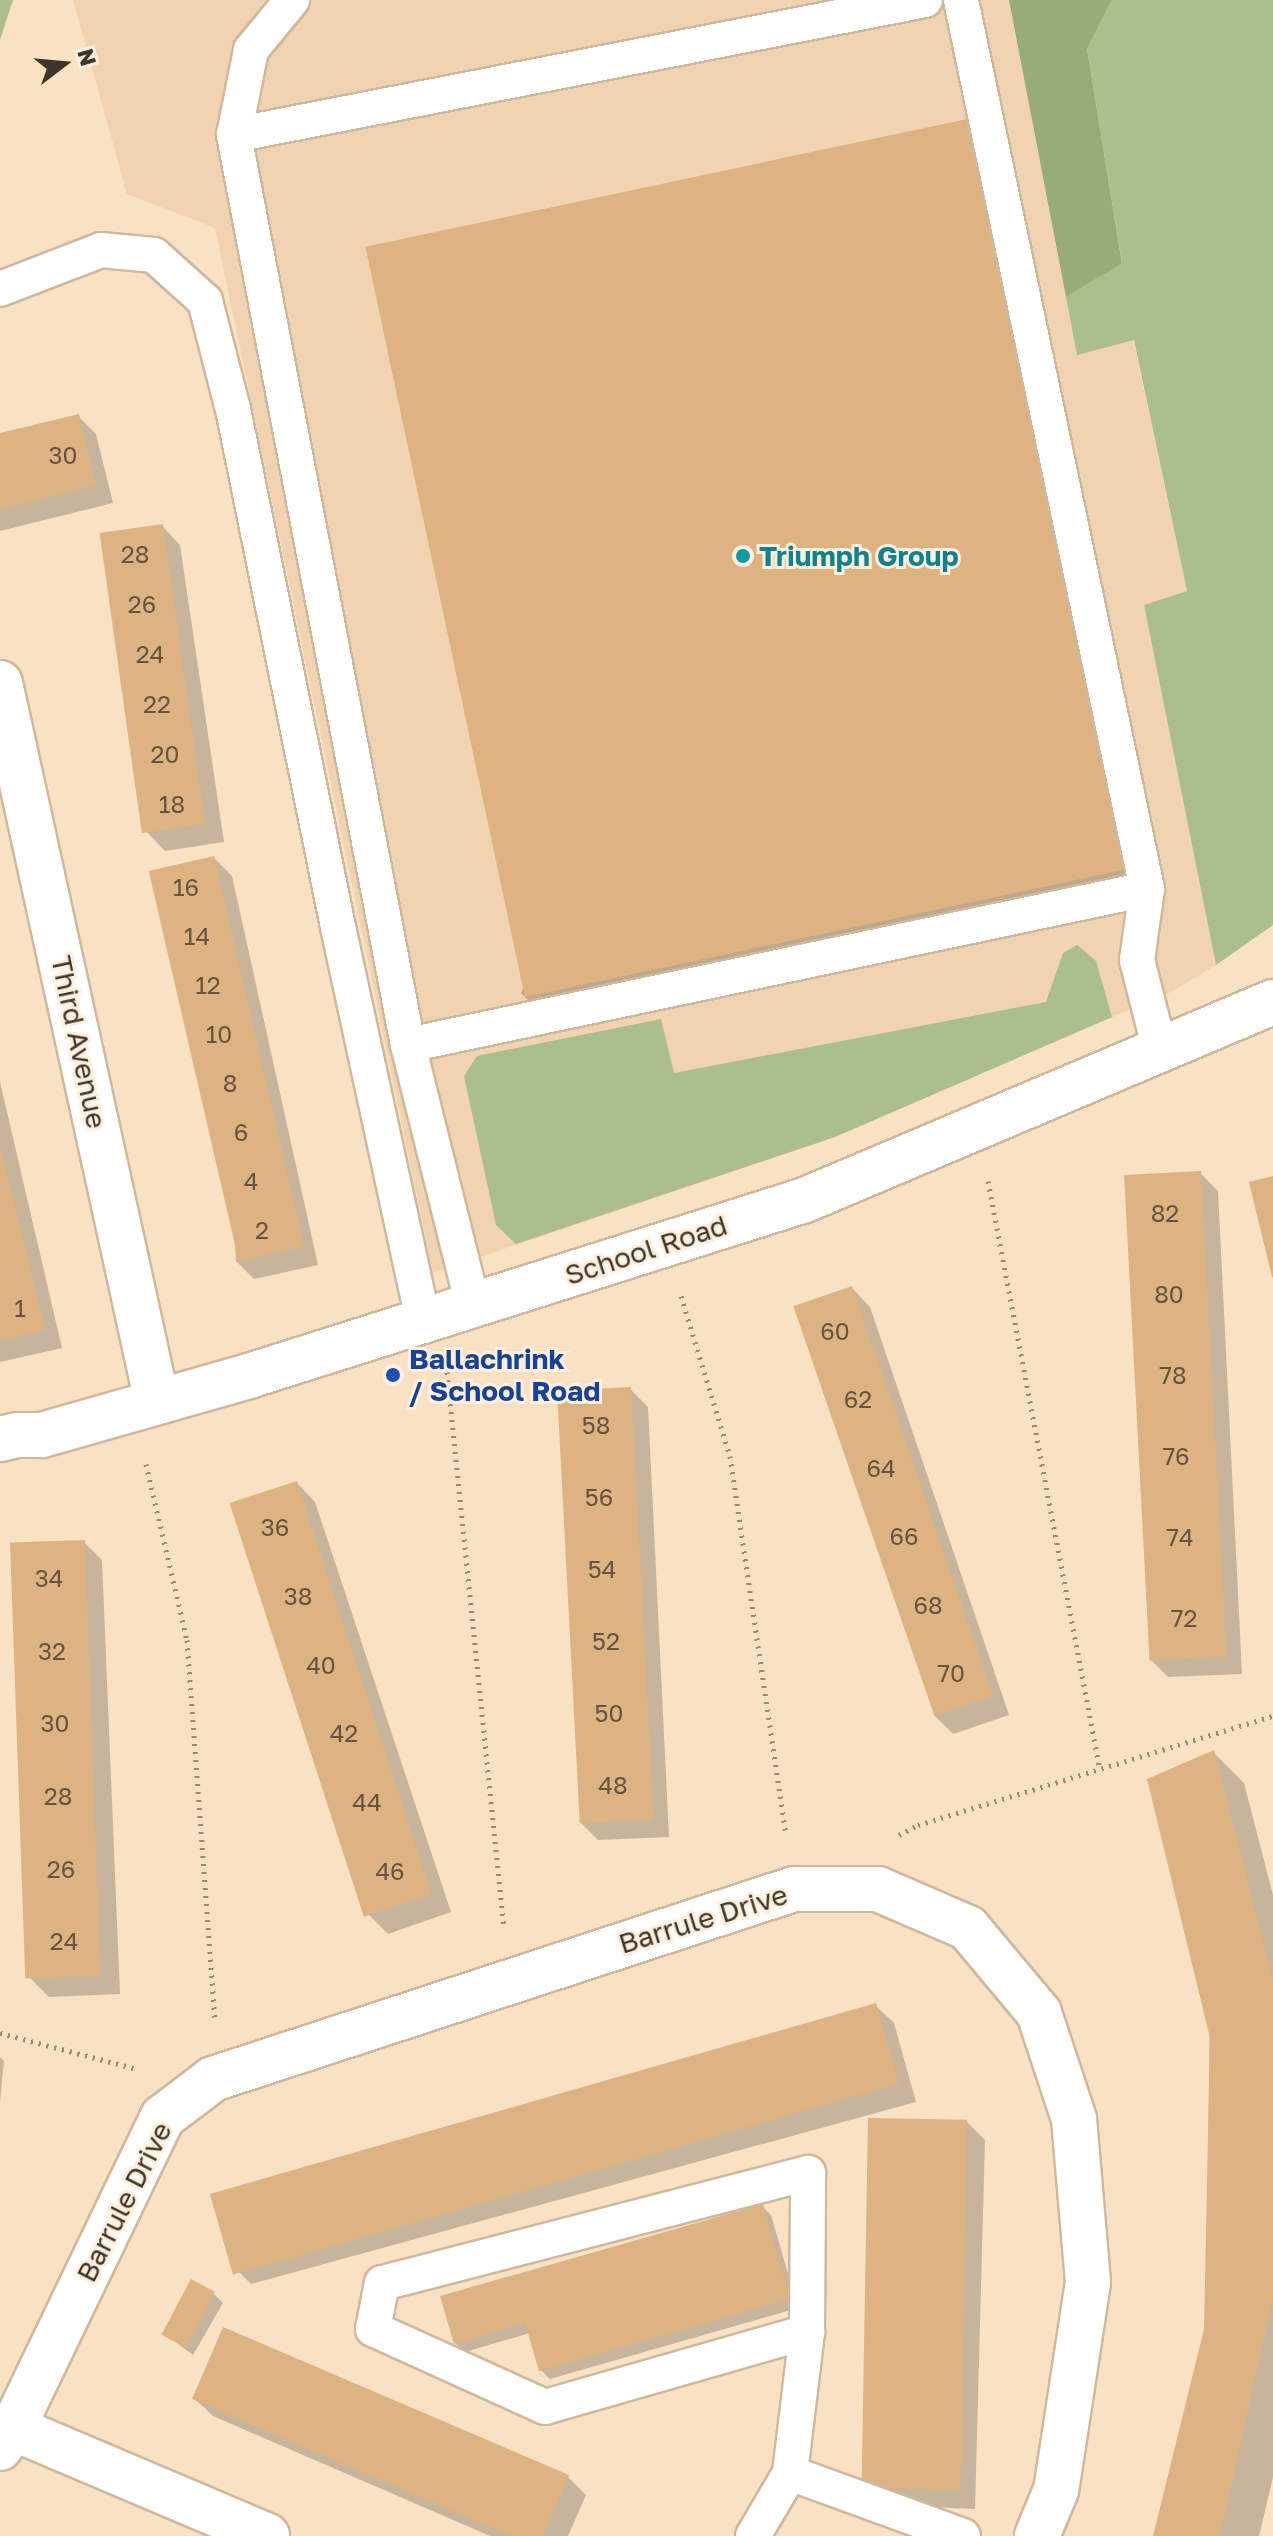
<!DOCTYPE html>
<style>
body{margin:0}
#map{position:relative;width:1273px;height:2536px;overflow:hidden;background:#f9e1c4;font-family:"Golos Text",sans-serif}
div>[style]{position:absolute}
.built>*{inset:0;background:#f1d3b1}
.green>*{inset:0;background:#abbf8a}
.forest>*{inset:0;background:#98ad75}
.shadow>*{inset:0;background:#0003}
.building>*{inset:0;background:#dcb381;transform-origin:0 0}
.path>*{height:5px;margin-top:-2.5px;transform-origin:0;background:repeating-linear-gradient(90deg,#998975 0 2px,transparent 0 8px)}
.roads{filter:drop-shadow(2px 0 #cfb89c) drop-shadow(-2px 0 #cfb89c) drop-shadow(0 2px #cfb89c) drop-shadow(0 -2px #cfb89c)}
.lane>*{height:34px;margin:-17px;padding:0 17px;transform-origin:17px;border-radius:17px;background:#fff}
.street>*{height:44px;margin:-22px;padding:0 22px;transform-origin:22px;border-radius:22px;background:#fff}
.dots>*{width:22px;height:22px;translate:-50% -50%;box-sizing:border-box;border:4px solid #fff0de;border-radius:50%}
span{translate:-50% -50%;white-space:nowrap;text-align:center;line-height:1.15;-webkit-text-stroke:6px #fff0de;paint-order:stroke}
.number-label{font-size:24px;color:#665440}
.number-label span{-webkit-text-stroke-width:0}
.culture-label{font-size:28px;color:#0d838f;font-weight:700}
.left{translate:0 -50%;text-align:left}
.street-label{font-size:28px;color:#3f352a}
.transit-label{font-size:28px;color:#164399;font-weight:700}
.north{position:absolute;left:24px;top:24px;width:80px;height:80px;-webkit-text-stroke:6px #fff0de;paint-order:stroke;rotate:74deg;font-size:22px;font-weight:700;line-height:32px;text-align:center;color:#3f352a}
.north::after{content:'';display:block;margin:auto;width:28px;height:36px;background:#3f352a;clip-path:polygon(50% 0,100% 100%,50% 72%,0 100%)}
</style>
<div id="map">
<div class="built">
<i style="clip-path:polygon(73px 0,1009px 0,1077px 354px,1133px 340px,1187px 591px,1144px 605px,1216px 965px,1173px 991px,835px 1137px,433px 1273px,215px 228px,127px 194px)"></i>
</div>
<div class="green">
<i style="clip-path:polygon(0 0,13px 0,0 40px)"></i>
<i style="clip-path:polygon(1112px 0,1273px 0,1273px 925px,1216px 965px,1144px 605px,1187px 591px,1134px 340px,1077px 355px,1066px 297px,1122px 262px,1087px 49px)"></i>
<i style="clip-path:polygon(1077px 945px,1096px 961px,1112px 1017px,835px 1137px,516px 1244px,496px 1225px,464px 1076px,477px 1056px,661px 1019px,674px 1073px,1046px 1002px,1063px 953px)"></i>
</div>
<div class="forest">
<i style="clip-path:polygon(1009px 0,1112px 0,1087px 49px,1122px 263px,1066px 297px)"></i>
</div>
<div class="shadow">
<i style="clip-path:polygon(966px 121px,997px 152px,1152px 901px,552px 1024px,521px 993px)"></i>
<i style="clip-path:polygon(78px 416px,96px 434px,113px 503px,0 531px,0 435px)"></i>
<i style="clip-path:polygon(162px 526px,180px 545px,224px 842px,165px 851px,147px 832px)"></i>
<i style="clip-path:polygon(214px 858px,232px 876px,318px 1265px,254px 1279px,236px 1261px)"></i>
<i style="clip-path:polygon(0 1082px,62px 1348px,0 1362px)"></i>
<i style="clip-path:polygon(1200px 1173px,1218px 1191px,1242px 1674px,1168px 1677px,1150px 1659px)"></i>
<i style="clip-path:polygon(852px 1288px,870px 1307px,1009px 1715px,953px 1734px,935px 1716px)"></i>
<i style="clip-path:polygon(630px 1389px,648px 1407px,669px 1837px,598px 1840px,580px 1822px)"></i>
<i style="clip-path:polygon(297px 1483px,315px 1502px,451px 1912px,388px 1934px,369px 1915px)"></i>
<i style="clip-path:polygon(84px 1542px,102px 1560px,120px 1994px,49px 1997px,30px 1978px)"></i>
<i style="clip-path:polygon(1213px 1752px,1244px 1783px,1273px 1895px,1273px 2477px,1259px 2536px,1155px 2536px,1206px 2329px)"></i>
<i style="clip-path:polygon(875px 2005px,894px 2023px,916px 2102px,251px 2284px,233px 2266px)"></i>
<i style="clip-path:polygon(0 2057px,4px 2061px,0 2102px)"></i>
<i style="clip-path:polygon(966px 2121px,985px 2140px,975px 2509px,880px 2505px,862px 2487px)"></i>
<i style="clip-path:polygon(762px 2206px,771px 2215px,798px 2308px,550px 2379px,541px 2370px,530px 2333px,465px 2352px,455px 2343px)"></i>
<i style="clip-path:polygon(214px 2294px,223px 2303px,193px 2355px,163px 2333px)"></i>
<i style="clip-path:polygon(194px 2398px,568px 2477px,586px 2495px,568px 2536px,490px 2536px,213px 2416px)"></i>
</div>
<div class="building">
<i style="left:967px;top:119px;width:767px;height:615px;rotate:78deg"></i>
<i style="clip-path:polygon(79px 414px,96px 485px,0 509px,0 433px)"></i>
<i style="left:163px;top:524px;width:303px;height:64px;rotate:82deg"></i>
<i style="left:214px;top:856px;width:401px;height:67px;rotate:77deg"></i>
<i style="clip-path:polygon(0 1144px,45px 1330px,0 1340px)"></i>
<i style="left:1201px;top:1171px;width:486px;height:77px;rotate:87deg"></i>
<i style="clip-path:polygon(1273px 1176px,1273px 1277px,1272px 1277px,1249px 1182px)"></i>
<i style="left:852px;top:1286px;width:434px;height:62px;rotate:71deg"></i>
<i style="left:631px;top:1387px;width:433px;height:74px;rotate:87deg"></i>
<i style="left:297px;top:1481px;width:435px;height:71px;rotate:72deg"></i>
<i style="left:85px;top:1540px;width:436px;height:75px;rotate:88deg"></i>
<i style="clip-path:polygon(1214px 1750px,1273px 1981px,1273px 2298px,1220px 2536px,1153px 2536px,1204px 2329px,1210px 2038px,1147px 1779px)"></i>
<i style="left:876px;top:2003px;width:84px;height:693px;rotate:74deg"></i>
<i style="left:868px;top:2118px;width:99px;height:370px;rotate:1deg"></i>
<i style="clip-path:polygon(763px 2204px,790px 2299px,539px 2371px,525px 2323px,454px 2344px,440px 2296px)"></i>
<i style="left:191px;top:2279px;width:27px;height:63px;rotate:28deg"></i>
<i style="clip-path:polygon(223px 2327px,569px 2475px,543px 2536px,511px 2536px,192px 2399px)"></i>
</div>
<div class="path">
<i style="left:988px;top:1181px;width:600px;rotate:79.23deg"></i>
<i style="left:681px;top:1296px;width:167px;rotate:73deg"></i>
<i style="left:730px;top:1456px;width:383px;rotate:81.6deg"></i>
<i style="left:447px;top:1372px;width:559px;rotate:84.15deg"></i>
<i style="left:146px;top:1464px;width:181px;rotate:76.9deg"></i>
<i style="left:187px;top:1640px;width:381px;rotate:85.8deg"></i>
<i style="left:899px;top:1835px;width:21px;rotate:-28deg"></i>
<i style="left:918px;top:1825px;width:371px;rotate:-17.1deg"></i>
<i style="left:0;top:2033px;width:138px;rotate:14.7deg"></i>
</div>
<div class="roads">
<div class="lane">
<i style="left:292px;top:0;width:65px;rotate:129.4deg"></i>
<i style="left:251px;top:50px;width:87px;rotate:101.3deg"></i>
<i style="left:234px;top:135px;width:926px;rotate:79.18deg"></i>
<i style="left:408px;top:1045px;width:268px;rotate:76deg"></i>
<i style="left:961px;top:0;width:908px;rotate:78.18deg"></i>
<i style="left:1147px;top:889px;width:72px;rotate:98deg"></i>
<i style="left:1137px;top:960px;width:93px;rotate:75.7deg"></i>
<i style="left:234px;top:135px;width:704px;rotate:-11.05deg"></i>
<i style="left:0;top:289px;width:108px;rotate:-21.1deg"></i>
<i style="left:101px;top:250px;width:53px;rotate:5.4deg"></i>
<i style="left:154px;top:255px;width:69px;rotate:42deg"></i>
<i style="left:205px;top:301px;width:112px;rotate:75.5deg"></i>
<i style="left:233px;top:409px;width:529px;rotate:78.54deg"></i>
<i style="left:338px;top:927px;width:403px;rotate:77.8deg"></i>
<i style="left:408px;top:1045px;width:755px;rotate:-11.92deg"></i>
<i style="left:790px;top:2473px;width:184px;rotate:20deg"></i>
<i style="left:753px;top:2536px;width:73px;rotate:-59.6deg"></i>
<i style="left:790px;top:2473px;width:142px;rotate:-83.1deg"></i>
<i style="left:807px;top:2332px;width:159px;rotate:-89.6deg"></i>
<i style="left:808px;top:2173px;width:440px;rotate:165.5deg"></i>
<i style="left:382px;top:2283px;width:47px;rotate:101.1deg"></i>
<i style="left:373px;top:2329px;width:189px;rotate:24.4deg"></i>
<i style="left:545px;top:2407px;width:273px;rotate:-16deg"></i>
</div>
<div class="street">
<i style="left:0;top:683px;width:736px;rotate:77.68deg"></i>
<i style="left:0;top:1439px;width:17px;rotate:-13deg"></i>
<i style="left:17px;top:1435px;width:25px"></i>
<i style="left:42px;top:1435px;width:218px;rotate:-15.9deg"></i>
<i style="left:252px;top:1375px;width:580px;rotate:-17.56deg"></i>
<i style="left:805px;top:1200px;width:508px;rotate:-22.93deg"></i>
<i style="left:13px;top:2428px;width:276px;rotate:23deg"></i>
<i style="left:0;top:2448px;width:24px;rotate:-57deg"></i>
<i style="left:13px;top:2428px;width:345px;rotate:-64.3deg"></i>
<i style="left:163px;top:2117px;width:63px;rotate:-37.2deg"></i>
<i style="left:213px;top:2079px;width:611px;rotate:-18.11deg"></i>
<i style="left:794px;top:1889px;width:84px"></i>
<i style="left:878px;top:1889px;width:98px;rotate:23.4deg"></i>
<i style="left:968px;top:1928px;width:111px;rotate:50.1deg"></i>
<i style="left:1039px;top:2013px;width:112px;rotate:71.7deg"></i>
<i style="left:1074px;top:2119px;width:164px;rotate:85.1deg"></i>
<i style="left:1088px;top:2282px;width:210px;rotate:98.7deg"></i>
<i style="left:1056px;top:2490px;width:50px;rotate:112.4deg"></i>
</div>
</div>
<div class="dots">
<i style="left:743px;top:556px;background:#0f9aa8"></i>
<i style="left:393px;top:1375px;background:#1a4fb4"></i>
</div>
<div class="number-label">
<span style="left:63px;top:455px">30</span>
<span style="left:135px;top:554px">28</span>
<span style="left:142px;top:604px">26</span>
<span style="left:150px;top:654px">24</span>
<span style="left:157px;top:704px">22</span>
<span style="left:165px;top:754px">20</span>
<span style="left:172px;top:804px">18</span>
<span style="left:186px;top:887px">16</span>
<span style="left:197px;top:936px">14</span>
<span style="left:208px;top:985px">12</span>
<span style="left:219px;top:1034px">10</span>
<span style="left:230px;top:1083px">8</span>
<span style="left:241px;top:1132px">6</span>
<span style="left:251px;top:1181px">4</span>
<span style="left:1165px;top:1213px">82</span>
<span style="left:262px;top:1230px">2</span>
<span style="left:1169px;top:1294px">80</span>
<span style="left:20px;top:1308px">1</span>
<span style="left:835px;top:1331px">60</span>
<span style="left:1173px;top:1375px">78</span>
<span style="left:858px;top:1399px">62</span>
<span style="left:596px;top:1425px">58</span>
<span style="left:1176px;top:1456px">76</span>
<span style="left:881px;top:1468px">64</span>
<span style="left:599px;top:1497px">56</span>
<span style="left:275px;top:1527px">36</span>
<span style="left:904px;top:1536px">66</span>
<span style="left:1180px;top:1537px">74</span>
<span style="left:602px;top:1569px">54</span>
<span style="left:49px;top:1578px">34</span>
<span style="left:298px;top:1596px">38</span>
<span style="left:928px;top:1605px">68</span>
<span style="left:1184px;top:1618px">72</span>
<span style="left:606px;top:1641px">52</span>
<span style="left:52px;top:1651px">32</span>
<span style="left:321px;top:1665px">40</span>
<span style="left:951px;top:1673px">70</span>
<span style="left:609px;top:1713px">50</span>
<span style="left:55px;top:1723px">30</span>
<span style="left:344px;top:1733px">42</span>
<span style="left:613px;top:1785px">48</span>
<span style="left:58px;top:1796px">28</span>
<span style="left:367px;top:1802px">44</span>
<span style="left:61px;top:1869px">26</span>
<span style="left:390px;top:1871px">46</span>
<span style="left:64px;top:1941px">24</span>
</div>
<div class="culture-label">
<span class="left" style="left:759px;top:556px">Triumph Group</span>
</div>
<div class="street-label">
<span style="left:79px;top:1042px;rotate:78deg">Third Avenue</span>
<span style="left:646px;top:1250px;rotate:-18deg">School Road</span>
<span style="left:703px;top:1919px;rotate:-17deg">Barrule Drive</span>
<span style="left:124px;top:2202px;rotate:-63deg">Barrule Drive</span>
</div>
<div class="transit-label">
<span class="left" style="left:409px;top:1375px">Ballachrink<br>/ School Road</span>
</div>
<div class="north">N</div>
</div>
